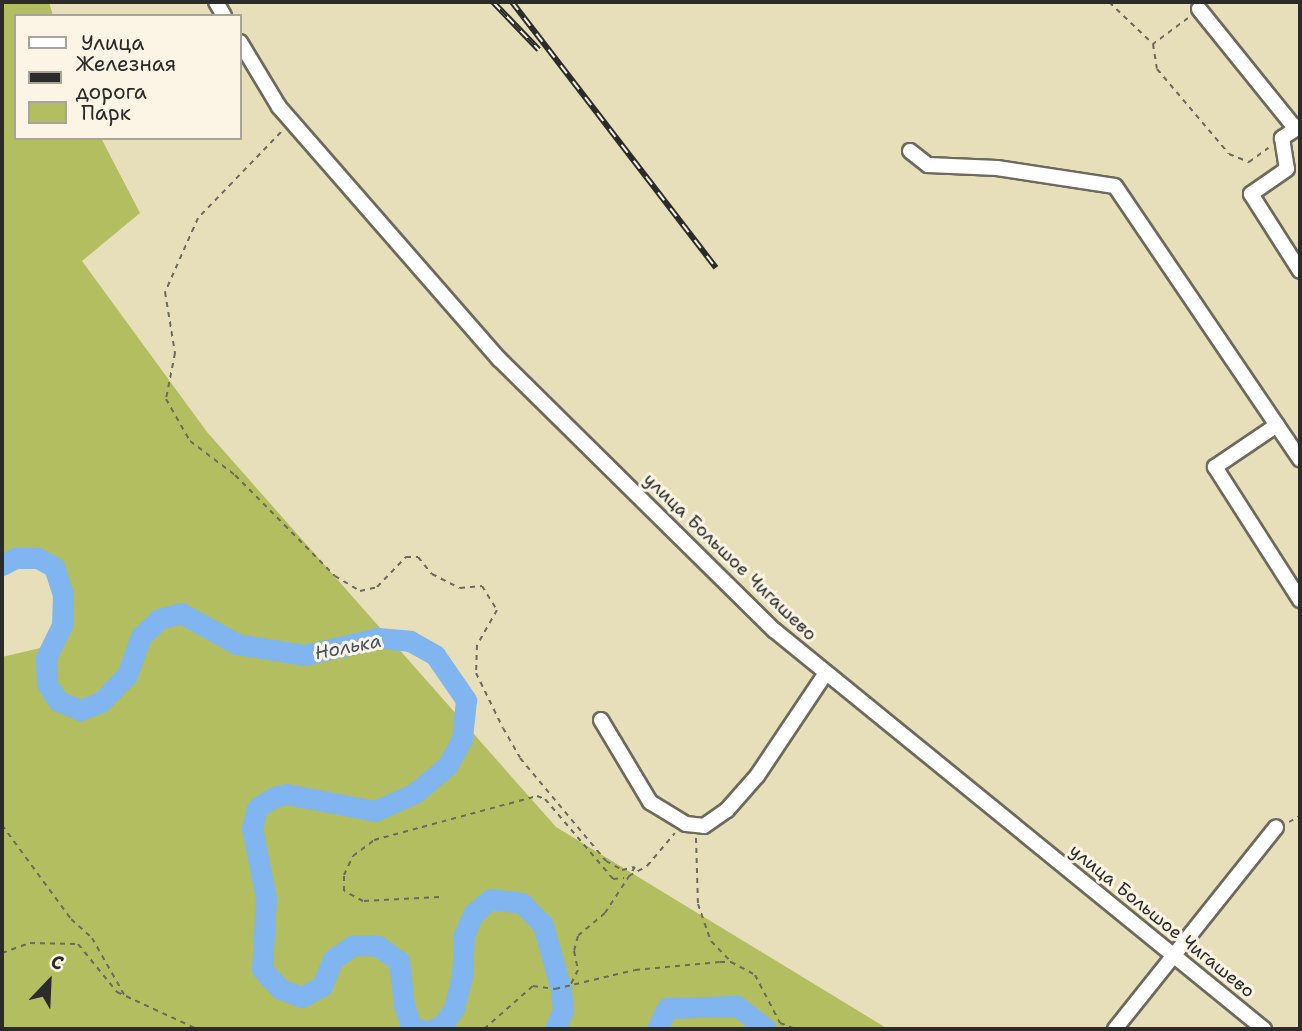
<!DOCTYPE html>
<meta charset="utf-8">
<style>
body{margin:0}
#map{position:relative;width:1302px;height:1031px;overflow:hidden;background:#e7dfb9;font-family:"Shantell Sans",sans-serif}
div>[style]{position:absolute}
.green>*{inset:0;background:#b2be5f}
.river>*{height:21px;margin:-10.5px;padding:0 10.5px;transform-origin:10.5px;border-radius:10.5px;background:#80b5ef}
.path>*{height:2px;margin-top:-1px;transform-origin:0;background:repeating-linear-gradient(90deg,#6d6a5d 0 5px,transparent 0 10px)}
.roads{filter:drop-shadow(2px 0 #6d6a5d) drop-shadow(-2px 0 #6d6a5d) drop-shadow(0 2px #6d6a5d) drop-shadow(0 -2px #6d6a5d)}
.minor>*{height:14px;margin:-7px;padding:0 7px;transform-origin:7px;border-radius:7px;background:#fff}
.rail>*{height:6px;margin-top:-3px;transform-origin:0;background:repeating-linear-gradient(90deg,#fcf5e5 0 10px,#2b2b2b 0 20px);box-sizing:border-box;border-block:2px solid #2b2b2b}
span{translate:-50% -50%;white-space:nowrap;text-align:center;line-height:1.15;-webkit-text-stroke:6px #fcf5e5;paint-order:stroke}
.street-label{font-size:18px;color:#2b2b2b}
.water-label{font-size:19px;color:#445466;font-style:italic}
.frame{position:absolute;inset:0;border:4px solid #2b2b2b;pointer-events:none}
.legend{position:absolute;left:14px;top:14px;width:228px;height:126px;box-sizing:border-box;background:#fcf5e5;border:2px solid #a8a49b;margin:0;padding:9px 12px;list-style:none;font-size:21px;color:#2b2b2b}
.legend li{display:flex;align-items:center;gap:14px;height:35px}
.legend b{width:35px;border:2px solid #a8a49b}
.north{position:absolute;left:14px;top:947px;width:70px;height:70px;-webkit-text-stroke:5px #fcf5e5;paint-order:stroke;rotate:23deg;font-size:19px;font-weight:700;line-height:28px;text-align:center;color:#2b2b2b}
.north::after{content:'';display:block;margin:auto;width:24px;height:32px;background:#2b2b2b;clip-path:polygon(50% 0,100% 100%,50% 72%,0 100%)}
</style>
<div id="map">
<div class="green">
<i style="clip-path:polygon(2px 2px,49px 2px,53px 16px,16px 16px,16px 138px,101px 138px,140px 213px,82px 261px,207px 432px,556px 827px,888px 1029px,2px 1029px,2px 657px,53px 645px,62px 625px,63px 595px,54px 567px,38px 558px,15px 558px,2px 565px)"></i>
</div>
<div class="river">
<i style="left:2px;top:565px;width:15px;rotate:-28deg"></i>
<i style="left:15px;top:558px;width:23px"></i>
<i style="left:38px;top:558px;width:18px;rotate:29deg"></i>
<i style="left:54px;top:567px;width:29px;rotate:72deg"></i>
<i style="left:63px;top:595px;width:30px;rotate:92deg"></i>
<i style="left:62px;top:625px;width:37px;rotate:116deg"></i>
<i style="left:46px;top:658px;width:26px;rotate:88deg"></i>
<i style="left:47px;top:684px;width:20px;rotate:57deg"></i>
<i style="left:58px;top:701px;width:24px;rotate:22deg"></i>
<i style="left:80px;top:710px;width:22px;rotate:-21deg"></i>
<i style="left:101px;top:702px;width:37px;rotate:-46deg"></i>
<i style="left:127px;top:675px;width:41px;rotate:-70.3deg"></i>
<i style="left:141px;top:636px;width:25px;rotate:-43deg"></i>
<i style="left:159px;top:619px;width:23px;rotate:-15deg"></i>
<i style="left:181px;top:613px;width:64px;rotate:29deg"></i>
<i style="left:237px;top:644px;width:69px;rotate:9.2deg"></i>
<i style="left:305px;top:655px;width:75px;rotate:-13.1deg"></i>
<i style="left:378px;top:638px;width:32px;rotate:5deg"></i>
<i style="left:410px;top:641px;width:29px;rotate:29deg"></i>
<i style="left:435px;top:655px;width:55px;rotate:55.4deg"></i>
<i style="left:466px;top:700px;width:39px;rotate:96deg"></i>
<i style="left:462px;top:739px;width:31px;rotate:119deg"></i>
<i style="left:447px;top:766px;width:42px;rotate:139.8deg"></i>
<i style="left:415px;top:793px;width:44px;rotate:155.8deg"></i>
<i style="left:375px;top:811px;width:90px;rotate:-169.1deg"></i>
<i style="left:287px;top:794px;width:13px;rotate:167deg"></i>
<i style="left:274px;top:797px;width:20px;rotate:147deg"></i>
<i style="left:257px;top:808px;width:21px;rotate:104deg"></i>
<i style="left:252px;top:828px;width:71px;rotate:78.7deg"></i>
<i style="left:266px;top:898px;width:71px;rotate:93.2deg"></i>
<i style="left:262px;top:969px;width:27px;rotate:48deg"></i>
<i style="left:280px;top:989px;width:23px;rotate:20deg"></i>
<i style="left:302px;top:997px;width:23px;rotate:-29deg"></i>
<i style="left:322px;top:986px;width:29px;rotate:-68deg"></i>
<i style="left:333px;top:959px;width:25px;rotate:-34deg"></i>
<i style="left:354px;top:945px;width:24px;rotate:2deg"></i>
<i style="left:378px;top:946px;width:26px;rotate:36deg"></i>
<i style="left:399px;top:961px;width:44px;rotate:83.5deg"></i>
<i style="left:404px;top:1005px;width:23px;rotate:72deg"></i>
<i style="left:411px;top:1027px;width:9px;rotate:13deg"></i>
<i style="left:433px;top:1029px;width:9px;rotate:-18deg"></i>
<i style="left:442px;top:1026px;width:22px;rotate:-56deg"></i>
<i style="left:454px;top:1008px;width:33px;rotate:-76deg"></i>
<i style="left:462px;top:976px;width:41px;rotate:-87.2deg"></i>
<i style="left:464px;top:935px;width:23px;rotate:-67deg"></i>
<i style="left:473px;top:914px;width:23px;rotate:-41deg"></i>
<i style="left:490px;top:899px;width:32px;rotate:7deg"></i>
<i style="left:522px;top:903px;width:30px;rotate:46deg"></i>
<i style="left:543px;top:925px;width:63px;rotate:74.4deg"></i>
<i style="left:555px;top:1029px;width:21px;rotate:-67deg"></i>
<i style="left:563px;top:1010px;width:20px;rotate:-96deg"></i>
<i style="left:657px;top:1029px;width:23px;rotate:-65deg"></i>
<i style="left:667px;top:1008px;width:70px;rotate:-1.6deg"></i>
<i style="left:737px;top:1006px;width:37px;rotate:38deg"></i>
</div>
<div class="path">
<i style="left:1109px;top:2px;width:59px;rotate:43.6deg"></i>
<i style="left:1188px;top:18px;width:44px;rotate:143.4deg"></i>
<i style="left:1153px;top:44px;width:25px;rotate:81deg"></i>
<i style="left:1157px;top:69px;width:111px;rotate:49.7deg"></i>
<i style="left:1229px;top:154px;width:22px;rotate:22deg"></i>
<i style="left:1249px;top:162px;width:24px;rotate:-36deg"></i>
<i style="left:281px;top:132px;width:120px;rotate:134deg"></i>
<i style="left:198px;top:218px;width:81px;rotate:114deg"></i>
<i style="left:165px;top:292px;width:62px;rotate:80.7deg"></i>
<i style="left:175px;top:353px;width:47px;rotate:101.1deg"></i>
<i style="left:166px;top:399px;width:48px;rotate:60.3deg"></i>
<i style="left:190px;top:441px;width:56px;rotate:37.1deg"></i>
<i style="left:235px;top:475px;width:142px;rotate:45.3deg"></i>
<i style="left:335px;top:576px;width:29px;rotate:31deg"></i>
<i style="left:360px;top:591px;width:17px;rotate:-13deg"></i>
<i style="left:377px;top:587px;width:42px;rotate:-46deg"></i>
<i style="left:406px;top:557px;width:12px"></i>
<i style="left:418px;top:557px;width:22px;rotate:51deg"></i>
<i style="left:432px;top:574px;width:31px;rotate:27deg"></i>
<i style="left:460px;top:588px;width:22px;rotate:-5deg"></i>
<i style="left:482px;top:586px;width:28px;rotate:58deg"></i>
<i style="left:497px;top:610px;width:40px;rotate:119.7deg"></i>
<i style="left:477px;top:645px;width:28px;rotate:92deg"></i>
<i style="left:476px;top:673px;width:61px;rotate:63.9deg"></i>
<i style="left:503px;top:728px;width:34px;rotate:60deg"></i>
<i style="left:520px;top:758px;width:134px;rotate:50.1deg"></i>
<i style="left:606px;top:861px;width:18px;rotate:29deg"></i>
<i style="left:622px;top:870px;width:13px;rotate:-13deg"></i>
<i style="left:635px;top:867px;width:55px;rotate:123.1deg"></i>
<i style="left:605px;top:913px;width:35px;rotate:140deg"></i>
<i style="left:578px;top:936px;width:16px;rotate:105deg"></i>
<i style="left:574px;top:951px;width:19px;rotate:78deg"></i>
<i style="left:578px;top:970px;width:16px;rotate:117deg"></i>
<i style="left:1289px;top:822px;width:13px;rotate:-29deg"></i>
<i style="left:2px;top:825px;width:117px;rotate:53.7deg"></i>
<i style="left:71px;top:919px;width:28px;rotate:42deg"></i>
<i style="left:92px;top:938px;width:67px;rotate:60.4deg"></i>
<i style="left:696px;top:838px;width:66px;rotate:88.3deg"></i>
<i style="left:698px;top:904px;width:39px;rotate:71deg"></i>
<i style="left:711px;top:941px;width:29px;rotate:46deg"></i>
<i style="left:629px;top:876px;width:21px;rotate:-29deg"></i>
<i style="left:647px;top:866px;width:43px;rotate:-49.7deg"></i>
<i style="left:439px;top:897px;width:76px;rotate:177deg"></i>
<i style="left:363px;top:901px;width:21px;rotate:-152deg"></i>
<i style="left:344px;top:891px;width:16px;rotate:-90deg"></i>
<i style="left:344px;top:875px;width:21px;rotate:-65deg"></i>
<i style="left:353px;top:856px;width:26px;rotate:-37deg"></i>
<i style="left:374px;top:840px;width:169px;rotate:-15.1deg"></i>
<i style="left:537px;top:796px;width:9px;rotate:21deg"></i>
<i style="left:545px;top:799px;width:105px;rotate:49.6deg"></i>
<i style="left:613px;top:879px;width:11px;rotate:-5deg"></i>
<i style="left:2px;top:953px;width:30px;rotate:-20deg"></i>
<i style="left:30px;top:943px;width:48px;rotate:1.2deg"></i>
<i style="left:78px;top:944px;width:62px;rotate:50.9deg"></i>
<i style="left:117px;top:992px;width:88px;rotate:24.8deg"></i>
<i style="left:484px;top:1029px;width:65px;rotate:-41.3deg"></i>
<i style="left:533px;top:986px;width:22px;rotate:8deg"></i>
<i style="left:555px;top:989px;width:82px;rotate:-13.4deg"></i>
<i style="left:635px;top:970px;width:85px;rotate:-5.4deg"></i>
<i style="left:720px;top:962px;width:11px"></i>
<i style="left:731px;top:962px;width:27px;rotate:28deg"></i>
<i style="left:755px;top:975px;width:54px;rotate:62.5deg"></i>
<i style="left:780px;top:1023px;width:17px;rotate:21deg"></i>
</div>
<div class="roads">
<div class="minor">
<i style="left:216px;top:2px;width:16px;rotate:60deg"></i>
<i style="left:1199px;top:9px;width:154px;rotate:51.1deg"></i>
<i style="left:240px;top:42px;width:76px;rotate:59deg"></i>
<i style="left:279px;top:107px;width:335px;rotate:48.9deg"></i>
<i style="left:499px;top:359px;width:386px;rotate:44.6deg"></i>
<i style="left:774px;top:630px;width:632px;rotate:39.16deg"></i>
<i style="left:1300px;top:126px;width:22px;rotate:146deg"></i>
<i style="left:1282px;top:138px;width:31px;rotate:81deg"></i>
<i style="left:1287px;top:169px;width:44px;rotate:145.2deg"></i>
<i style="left:1251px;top:194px;width:91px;rotate:57.5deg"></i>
<i style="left:910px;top:151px;width:23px;rotate:38deg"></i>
<i style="left:928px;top:165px;width:69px;rotate:2.5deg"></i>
<i style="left:997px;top:168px;width:119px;rotate:8.7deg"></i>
<i style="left:1115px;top:186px;width:330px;rotate:55.9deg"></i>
<i style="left:1277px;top:425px;width:75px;rotate:145.9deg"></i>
<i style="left:1215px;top:467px;width:158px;rotate:57.4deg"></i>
<i style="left:601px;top:720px;width:96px;rotate:59.1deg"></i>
<i style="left:650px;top:802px;width:42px;rotate:31.4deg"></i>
<i style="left:686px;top:824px;width:18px;rotate:6deg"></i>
<i style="left:704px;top:826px;width:28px;rotate:-35deg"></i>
<i style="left:727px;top:810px;width:45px;rotate:-48.6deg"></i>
<i style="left:757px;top:776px;width:124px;rotate:-56.2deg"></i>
<i style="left:1115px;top:1029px;width:258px;rotate:-51.4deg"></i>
</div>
</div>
<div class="rail">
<i style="left:493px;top:2px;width:66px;rotate:46.2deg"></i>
<i style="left:512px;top:2px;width:335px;rotate:52.5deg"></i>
</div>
<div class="street-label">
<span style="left:730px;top:557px;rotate:44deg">улица Большое Чигашево</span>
<span style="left:1162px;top:921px;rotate:39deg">улица Большое Чигашево</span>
</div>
<div class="water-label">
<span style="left:348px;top:647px;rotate:-11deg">Нолька</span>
</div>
<div class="frame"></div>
<ul class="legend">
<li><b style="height:9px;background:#fff"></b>Улица</li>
<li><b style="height:9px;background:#2b2b2b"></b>Железная дорога</li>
<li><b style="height:19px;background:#b2be5f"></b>Парк</li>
</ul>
<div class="north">С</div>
</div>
